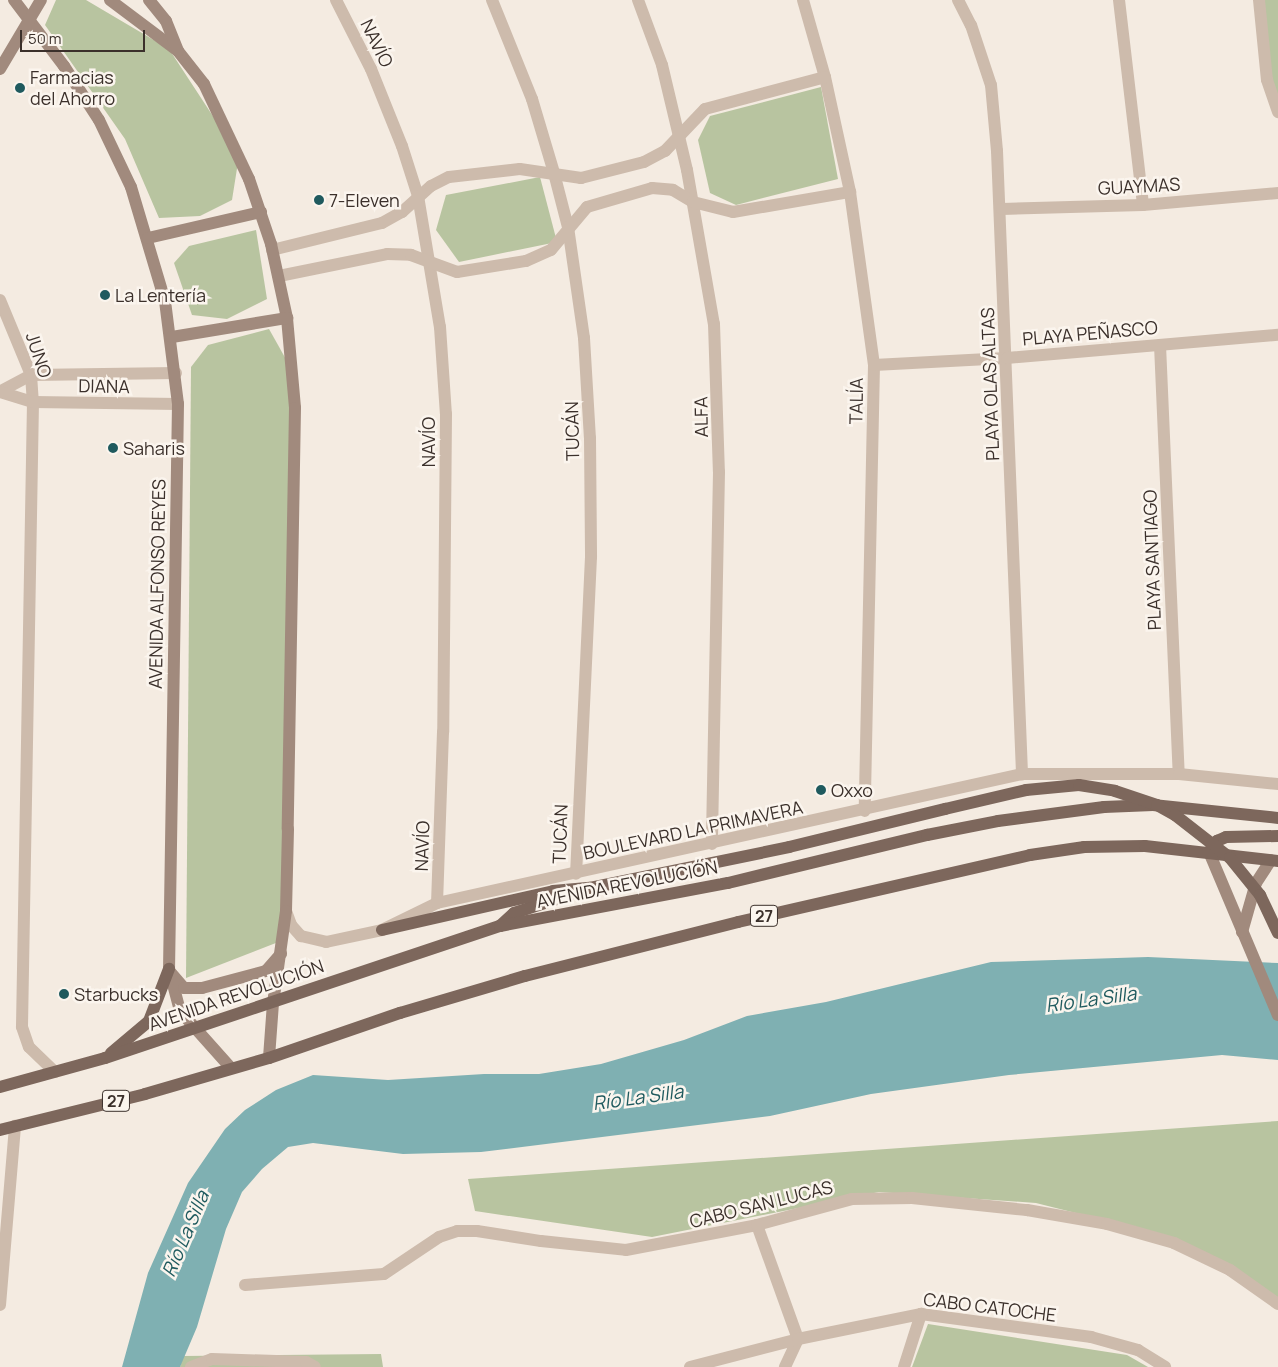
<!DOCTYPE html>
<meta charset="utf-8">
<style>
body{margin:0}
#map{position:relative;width:1278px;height:1367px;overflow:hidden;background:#f4ebe1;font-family:Manrope,sans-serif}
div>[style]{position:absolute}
.green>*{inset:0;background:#b8c4a0}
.water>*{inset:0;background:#7fb0b2}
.street>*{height:12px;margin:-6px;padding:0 6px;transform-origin:6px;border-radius:6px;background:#cdbbac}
.secondary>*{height:12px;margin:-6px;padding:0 6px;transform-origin:6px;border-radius:6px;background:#a18a7d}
.primary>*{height:12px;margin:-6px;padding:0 6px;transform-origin:6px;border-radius:6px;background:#7d675c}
.primary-bridge>*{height:12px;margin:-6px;padding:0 6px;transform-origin:6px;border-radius:6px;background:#7d675c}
.dots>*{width:14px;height:14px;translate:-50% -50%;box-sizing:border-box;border:2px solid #fbf5ee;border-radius:50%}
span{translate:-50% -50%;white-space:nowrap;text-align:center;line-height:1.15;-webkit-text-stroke:5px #fbf5ee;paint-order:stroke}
.shield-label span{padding:1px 4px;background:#fbf5ee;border:1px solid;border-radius:4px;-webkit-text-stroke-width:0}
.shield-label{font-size:16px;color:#3b302b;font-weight:700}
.street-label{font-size:18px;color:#3b302b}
.poi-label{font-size:18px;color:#3b302b}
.left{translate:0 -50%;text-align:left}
.water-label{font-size:19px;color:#1f5a5e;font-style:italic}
.scale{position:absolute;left:20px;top:30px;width:125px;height:22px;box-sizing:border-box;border:2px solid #3b302b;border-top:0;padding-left:6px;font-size:15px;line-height:18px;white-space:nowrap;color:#3b302b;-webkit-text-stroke:4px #fbf5ee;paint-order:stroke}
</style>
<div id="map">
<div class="green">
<i style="clip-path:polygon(56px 0,86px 0,169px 49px,239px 156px,232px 200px,200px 216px,159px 218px,125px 139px,45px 25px)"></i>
<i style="clip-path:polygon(1259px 0,1278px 0,1278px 112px)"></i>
<i style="clip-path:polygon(821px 87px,838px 179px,736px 205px,710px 193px,698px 140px,710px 116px)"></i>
<i style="clip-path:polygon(540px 177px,557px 242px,459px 262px,436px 230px,446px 195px)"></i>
<i style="clip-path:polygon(256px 230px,267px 299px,227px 319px,192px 315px,174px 263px,189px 246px)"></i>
<i style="clip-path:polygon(269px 329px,292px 370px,281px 941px,186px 978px,191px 367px,208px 345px)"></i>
<i style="clip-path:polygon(1278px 1121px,1278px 1299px,1175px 1238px,1036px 1203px,879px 1192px,652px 1237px,475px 1211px,468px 1179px)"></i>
<i style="clip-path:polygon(928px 1324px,1127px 1355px,1148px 1367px,912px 1367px)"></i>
<i style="clip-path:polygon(381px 1354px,383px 1367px,180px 1367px,183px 1356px)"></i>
</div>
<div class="water">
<i style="clip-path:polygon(1148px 957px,1278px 963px,1278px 1060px,1222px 1055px,1009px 1075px,871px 1094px,770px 1116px,481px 1152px,403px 1154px,313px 1143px,288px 1147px,262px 1169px,242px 1192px,226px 1229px,197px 1327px,180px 1367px,122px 1367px,148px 1273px,188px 1183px,225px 1129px,245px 1110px,276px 1090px,313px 1075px,388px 1080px,484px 1074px,539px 1074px,601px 1064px,684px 1040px,747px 1016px,826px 1002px,991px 962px)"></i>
</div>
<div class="street">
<i style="left:336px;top:0;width:77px;rotate:63.1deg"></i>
<i style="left:371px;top:69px;width:83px;rotate:68.1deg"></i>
<i style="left:402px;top:146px;width:52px;rotate:72.3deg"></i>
<i style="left:418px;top:196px;width:133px;rotate:80.5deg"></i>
<i style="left:440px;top:327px;width:87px;rotate:86.1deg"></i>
<i style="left:446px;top:414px;width:318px;rotate:90.5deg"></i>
<i style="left:443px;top:732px;width:171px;rotate:92deg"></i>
<i style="left:492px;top:0;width:107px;rotate:68deg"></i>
<i style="left:532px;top:99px;width:77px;rotate:73.4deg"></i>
<i style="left:554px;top:173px;width:56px;rotate:75.5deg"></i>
<i style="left:568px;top:227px;width:112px;rotate:81.8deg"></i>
<i style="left:584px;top:338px;width:100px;rotate:86.6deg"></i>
<i style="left:590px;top:438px;width:119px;rotate:89.5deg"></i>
<i style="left:591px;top:557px;width:317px;rotate:92.7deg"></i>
<i style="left:638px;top:0;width:69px;rotate:69.7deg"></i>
<i style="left:662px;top:65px;width:108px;rotate:76.6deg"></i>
<i style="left:687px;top:170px;width:156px;rotate:80.1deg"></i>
<i style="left:714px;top:324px;width:148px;rotate:88.1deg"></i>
<i style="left:719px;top:472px;width:372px;rotate:91.1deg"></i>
<i style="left:803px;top:0;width:80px;rotate:74.1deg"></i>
<i style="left:825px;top:77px;width:118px;rotate:77.7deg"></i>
<i style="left:850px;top:192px;width:175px;rotate:82.1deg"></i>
<i style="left:874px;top:365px;width:446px;rotate:91.2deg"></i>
<i style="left:958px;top:0;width:28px;rotate:63deg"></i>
<i style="left:971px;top:25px;width:63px;rotate:71.6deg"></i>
<i style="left:991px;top:85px;width:66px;rotate:84.8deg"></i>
<i style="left:997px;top:151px;width:624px;rotate:87.7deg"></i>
<i style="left:1119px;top:0;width:206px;rotate:83.3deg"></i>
<i style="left:1259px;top:0;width:80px;rotate:84.3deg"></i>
<i style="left:1267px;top:80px;width:34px;rotate:71deg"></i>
<i style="left:1002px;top:209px;width:141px;rotate:-1.6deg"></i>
<i style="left:1143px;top:205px;width:136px;rotate:-5.1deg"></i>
<i style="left:272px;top:250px;width:113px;rotate:-13.8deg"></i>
<i style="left:382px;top:223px;width:23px;rotate:-29deg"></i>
<i style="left:402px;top:212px;width:39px;rotate:-42deg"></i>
<i style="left:431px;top:186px;width:20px;rotate:-27deg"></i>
<i style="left:449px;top:177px;width:71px;rotate:-6.4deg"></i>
<i style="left:520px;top:169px;width:62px;rotate:8.4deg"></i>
<i style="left:581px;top:178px;width:65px;rotate:-14.3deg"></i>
<i style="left:644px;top:162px;width:24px;rotate:-28deg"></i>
<i style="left:665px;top:151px;width:58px;rotate:-46.4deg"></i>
<i style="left:705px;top:109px;width:124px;rotate:-14.9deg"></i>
<i style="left:279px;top:276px;width:110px;rotate:-11.5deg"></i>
<i style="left:387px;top:254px;width:24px;rotate:2deg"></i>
<i style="left:411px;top:255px;width:49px;rotate:20.3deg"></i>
<i style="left:457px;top:272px;width:70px;rotate:-9.1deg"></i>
<i style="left:526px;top:261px;width:27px;rotate:-24deg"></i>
<i style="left:551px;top:250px;width:56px;rotate:-50.1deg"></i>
<i style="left:587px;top:207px;width:68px;rotate:-16.3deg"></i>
<i style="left:652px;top:188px;width:21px;rotate:5deg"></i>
<i style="left:673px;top:190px;width:23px;rotate:31deg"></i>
<i style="left:693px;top:202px;width:41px;rotate:14deg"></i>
<i style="left:733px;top:212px;width:119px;rotate:-9.7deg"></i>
<i style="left:0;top:300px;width:81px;rotate:67.5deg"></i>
<i style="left:31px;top:375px;width:27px;rotate:86deg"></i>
<i style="left:33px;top:402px;width:625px;rotate:91.01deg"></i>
<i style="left:22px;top:1027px;width:21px;rotate:71deg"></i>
<i style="left:29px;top:1047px;width:36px;rotate:44deg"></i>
<i style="left:1160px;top:345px;width:429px;rotate:87.5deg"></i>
<i style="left:874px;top:365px;width:133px;rotate:-3deg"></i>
<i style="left:1007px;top:358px;width:272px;rotate:-4.9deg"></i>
<i style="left:1px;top:391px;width:34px;rotate:-28deg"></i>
<i style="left:31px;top:375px;width:145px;rotate:-0.8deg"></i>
<i style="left:0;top:392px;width:34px;rotate:17deg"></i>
<i style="left:33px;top:402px;width:145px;rotate:0.8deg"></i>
<i style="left:286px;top:911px;width:15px;rotate:70deg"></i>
<i style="left:291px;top:925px;width:15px;rotate:48deg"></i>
<i style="left:301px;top:936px;width:26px;rotate:13deg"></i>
<i style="left:326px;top:942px;width:57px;rotate:-12.1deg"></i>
<i style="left:382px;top:930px;width:61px;rotate:-26.1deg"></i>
<i style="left:437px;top:903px;width:599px;rotate:-12.44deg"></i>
<i style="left:1022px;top:774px;width:157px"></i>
<i style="left:1179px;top:774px;width:100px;rotate:5.8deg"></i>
<i style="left:757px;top:1225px;width:121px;rotate:70.2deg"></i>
<i style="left:798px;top:1339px;width:31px;rotate:115deg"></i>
<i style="left:245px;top:1285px;width:139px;rotate:-4.5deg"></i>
<i style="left:384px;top:1274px;width:66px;rotate:-33.9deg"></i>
<i style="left:439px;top:1237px;width:19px;rotate:-18deg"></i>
<i style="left:457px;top:1231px;width:20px"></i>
<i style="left:477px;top:1231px;width:65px;rotate:8.9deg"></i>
<i style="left:541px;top:1241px;width:85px;rotate:6deg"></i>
<i style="left:626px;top:1250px;width:133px;rotate:-10.8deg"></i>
<i style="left:757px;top:1225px;width:98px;rotate:-15.3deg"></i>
<i style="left:852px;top:1199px;width:60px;rotate:-1deg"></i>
<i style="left:912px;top:1198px;width:116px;rotate:6deg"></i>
<i style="left:1027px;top:1210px;width:81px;rotate:9.9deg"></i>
<i style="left:1107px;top:1224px;width:70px;rotate:15.8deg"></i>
<i style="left:1174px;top:1243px;width:62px;rotate:25.7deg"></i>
<i style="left:1230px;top:1270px;width:59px;rotate:35.3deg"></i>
<i style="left:0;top:1305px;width:180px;rotate:-85.2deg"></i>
<i style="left:191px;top:1367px;width:22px;rotate:-21deg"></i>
<i style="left:212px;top:1359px;width:94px;rotate:1.8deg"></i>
<i style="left:306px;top:1362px;width:10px;rotate:29deg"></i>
<i style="left:690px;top:1367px;width:112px;rotate:-14.5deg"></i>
<i style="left:798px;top:1339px;width:126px;rotate:-11.5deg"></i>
<i style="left:921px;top:1314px;width:172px;rotate:7.7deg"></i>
<i style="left:1091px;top:1337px;width:49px;rotate:15.5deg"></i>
<i style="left:1138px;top:1350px;width:32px;rotate:32deg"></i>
<i style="left:904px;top:1367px;width:56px;rotate:-72.2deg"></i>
</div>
<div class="secondary">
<i style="left:14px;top:0;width:83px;rotate:52.9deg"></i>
<i style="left:64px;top:66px;width:64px;rotate:57.1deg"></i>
<i style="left:99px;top:120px;width:74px;rotate:64.5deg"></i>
<i style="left:131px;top:187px;width:119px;rotate:73.4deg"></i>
<i style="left:165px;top:301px;width:104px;rotate:82.8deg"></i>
<i style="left:178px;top:404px;width:565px;rotate:90.91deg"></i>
<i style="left:169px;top:969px;width:43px;rotate:75.3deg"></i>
<i style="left:180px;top:1011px;width:76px;rotate:48.2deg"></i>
<i style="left:110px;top:0;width:85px;rotate:36.9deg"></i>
<i style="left:178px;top:51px;width:42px;rotate:51.8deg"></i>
<i style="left:204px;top:84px;width:105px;rotate:64.7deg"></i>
<i style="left:249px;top:179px;width:69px;rotate:71.3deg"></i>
<i style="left:271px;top:244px;width:76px;rotate:77.8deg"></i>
<i style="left:287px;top:318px;width:90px;rotate:84.9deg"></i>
<i style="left:295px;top:408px;width:421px;rotate:91deg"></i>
<i style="left:288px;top:829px;width:82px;rotate:91.4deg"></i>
<i style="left:286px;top:911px;width:93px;rotate:98deg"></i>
<i style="left:273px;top:1003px;width:55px;rotate:94.2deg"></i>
<i style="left:149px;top:0;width:27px;rotate:51deg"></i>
<i style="left:166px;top:21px;width:32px;rotate:68deg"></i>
<i style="left:0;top:69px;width:80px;rotate:-59.3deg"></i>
<i style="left:148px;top:238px;width:116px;rotate:-13deg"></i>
<i style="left:172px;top:337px;width:117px;rotate:-9.4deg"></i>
<i style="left:1209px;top:852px;width:177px;rotate:67.1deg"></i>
<i style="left:1242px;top:932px;width:51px;rotate:-74.1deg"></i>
<i style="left:1256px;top:883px;width:27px;rotate:-57deg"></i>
<i style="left:171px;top:973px;width:20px;rotate:49deg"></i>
<i style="left:184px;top:988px;width:18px"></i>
<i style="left:202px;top:988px;width:66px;rotate:-14.9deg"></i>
<i style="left:266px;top:971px;width:23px;rotate:-49deg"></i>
</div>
<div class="primary">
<i style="left:1209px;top:852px;width:14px;rotate:-54deg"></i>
<i style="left:1217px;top:841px;width:10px;rotate:-24deg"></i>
<i style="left:1226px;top:837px;width:52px;rotate:-1.1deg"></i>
<i style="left:500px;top:926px;width:19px;rotate:-43deg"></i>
<i style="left:514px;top:913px;width:58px;rotate:-18.1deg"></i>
<i style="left:382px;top:930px;width:175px;rotate:-12.8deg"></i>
<i style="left:553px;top:891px;width:37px;rotate:-5deg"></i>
<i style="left:590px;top:888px;width:203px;rotate:-11.6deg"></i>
<i style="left:789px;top:847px;width:161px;rotate:-13.7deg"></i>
<i style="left:111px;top:1053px;width:50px;rotate:-40.1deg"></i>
<i style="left:149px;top:1021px;width:56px;rotate:-69deg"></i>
<i style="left:0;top:1087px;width:109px;rotate:-15.4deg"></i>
<i style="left:105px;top:1058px;width:416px;rotate:-18.5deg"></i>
<i style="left:500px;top:926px;width:232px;rotate:-10.7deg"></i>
<i style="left:728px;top:883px;width:205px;rotate:-13.6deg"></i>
<i style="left:927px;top:835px;width:72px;rotate:-11.2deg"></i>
<i style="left:998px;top:821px;width:107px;rotate:-7.5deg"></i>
<i style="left:1104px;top:807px;width:49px;rotate:-2.3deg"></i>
<i style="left:1153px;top:805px;width:126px;rotate:5.9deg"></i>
<i style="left:0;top:1130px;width:149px;rotate:-13.9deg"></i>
<i style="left:145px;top:1094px;width:129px;rotate:-16.2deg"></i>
<i style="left:269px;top:1058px;width:139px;rotate:-19deg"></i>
<i style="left:400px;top:1013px;width:130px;rotate:-16.5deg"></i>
<i style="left:525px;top:976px;width:220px;rotate:-14.2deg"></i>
<i style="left:738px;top:922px;width:300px;rotate:-12.9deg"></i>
<i style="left:1030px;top:855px;width:55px;rotate:-8.4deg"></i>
<i style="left:1084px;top:847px;width:61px;rotate:-0.9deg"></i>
<i style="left:1145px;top:846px;width:134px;rotate:6.4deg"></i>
</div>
<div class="primary-bridge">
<i style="left:945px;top:809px;width:83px;rotate:-13.2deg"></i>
<i style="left:1026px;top:790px;width:53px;rotate:-5.4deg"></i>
<i style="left:1079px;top:785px;width:36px;rotate:9deg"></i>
<i style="left:1115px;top:791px;width:44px;rotate:18.4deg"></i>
<i style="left:1157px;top:805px;width:21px;rotate:29deg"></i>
<i style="left:1175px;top:815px;width:70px;rotate:38deg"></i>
<i style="left:1230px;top:858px;width:48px;rotate:51deg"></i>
<i style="left:1260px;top:895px;width:42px;rotate:64.7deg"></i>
</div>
<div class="dots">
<i style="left:20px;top:88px;background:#1f5a5e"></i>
<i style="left:319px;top:200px;background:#1f5a5e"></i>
<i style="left:105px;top:295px;background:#1f5a5e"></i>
<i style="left:113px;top:448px;background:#1f5a5e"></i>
<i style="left:821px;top:790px;background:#1f5a5e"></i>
<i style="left:64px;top:994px;background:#1f5a5e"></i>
</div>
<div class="shield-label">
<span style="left:764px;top:916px">27</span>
<span style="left:116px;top:1101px">27</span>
</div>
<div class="street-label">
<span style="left:377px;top:43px;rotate:64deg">NAVÍO</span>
<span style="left:1139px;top:186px;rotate:-3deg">GUAYMAS</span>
<span style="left:1090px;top:333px;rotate:-5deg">PLAYA PEÑASCO</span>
<span style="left:39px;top:355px;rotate:72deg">JUNO</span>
<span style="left:990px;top:384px;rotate:-92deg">PLAYA OLAS ALTAS</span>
<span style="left:104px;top:386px;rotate:1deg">DIANA</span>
<span style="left:856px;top:401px;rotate:-89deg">TALÍA</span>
<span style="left:701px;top:417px;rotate:-91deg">ALFA</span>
<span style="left:572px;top:431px;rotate:-91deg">TUCÁN</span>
<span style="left:428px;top:442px;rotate:-90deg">NAVÍO</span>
<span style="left:1152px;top:560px;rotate:-92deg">PLAYA SANTIAGO</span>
<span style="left:157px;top:584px;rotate:-89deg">AVENIDA ALFONSO REYES</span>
<span style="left:693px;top:830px;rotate:-12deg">BOULEVARD LA PRIMAVERA</span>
<span style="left:560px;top:834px;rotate:-88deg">TUCÁN</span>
<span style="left:422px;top:846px;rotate:-88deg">NAVÍO</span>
<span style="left:627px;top:884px;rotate:-11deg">AVENIDA REVOLUCIÓN</span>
<span style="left:236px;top:995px;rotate:-19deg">AVENIDA REVOLUCIÓN</span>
<span style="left:761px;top:1204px;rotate:-14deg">CABO SAN LUCAS</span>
<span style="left:990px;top:1307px;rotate:7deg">CABO CATOCHE</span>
</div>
<div class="poi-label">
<span class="left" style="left:30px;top:88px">Farmacias<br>del Ahorro</span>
<span class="left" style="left:329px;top:200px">7-Eleven</span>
<span class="left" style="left:115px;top:295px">La Lentería</span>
<span class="left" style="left:123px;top:448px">Saharis</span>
<span class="left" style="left:831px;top:790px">Oxxo</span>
<span class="left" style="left:74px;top:994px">Starbucks</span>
</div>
<div class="water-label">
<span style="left:1091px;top:1000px;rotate:-8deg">Río La Silla</span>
<span style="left:638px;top:1098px;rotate:-8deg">Río La Silla</span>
<span style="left:186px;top:1234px;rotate:-67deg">Río La Silla</span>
</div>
<div class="scale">50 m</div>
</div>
